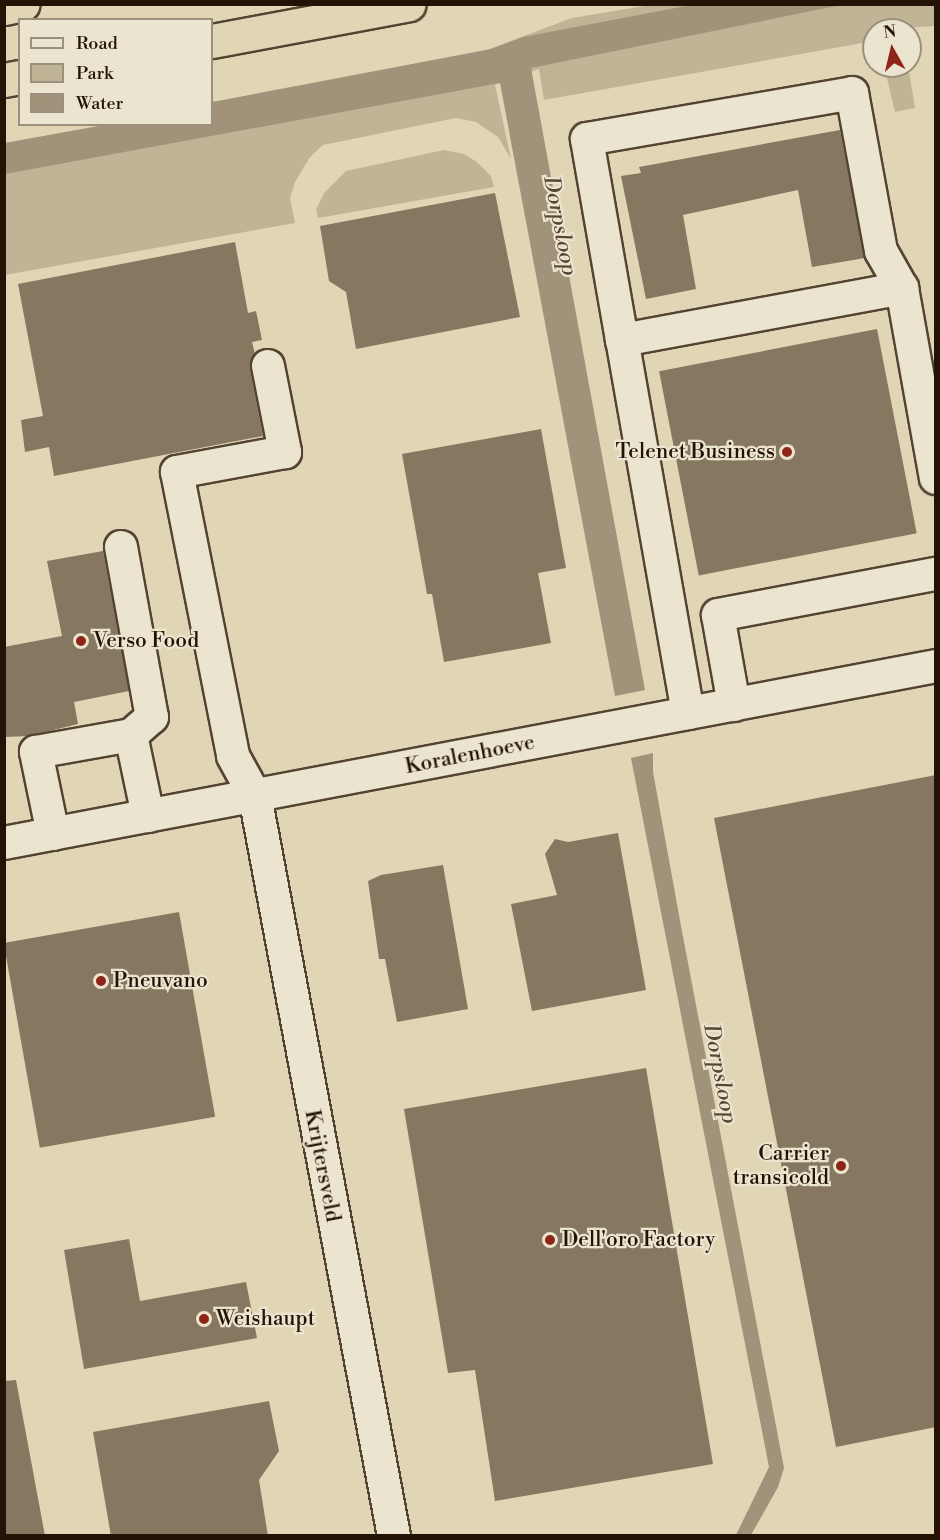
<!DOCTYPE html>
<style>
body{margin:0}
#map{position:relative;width:940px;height:1540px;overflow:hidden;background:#e0d5b4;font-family:"Libre Bodoni",serif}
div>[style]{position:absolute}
.green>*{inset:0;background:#c0b496}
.water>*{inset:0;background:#a09379}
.building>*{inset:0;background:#867760;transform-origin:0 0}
.roads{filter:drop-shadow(2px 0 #534332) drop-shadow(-2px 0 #534332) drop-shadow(0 2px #534332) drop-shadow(0 -2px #534332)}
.minor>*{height:32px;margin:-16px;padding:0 16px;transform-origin:16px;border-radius:16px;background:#ebe4ce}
.highway>*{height:33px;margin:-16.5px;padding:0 16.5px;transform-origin:16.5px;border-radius:16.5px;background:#e0d5b4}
.dots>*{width:16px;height:16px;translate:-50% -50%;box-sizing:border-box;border:3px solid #ebe4ce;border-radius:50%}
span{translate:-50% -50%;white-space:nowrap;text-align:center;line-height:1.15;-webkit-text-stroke:4.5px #ebe4ce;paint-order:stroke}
.poi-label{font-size:21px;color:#241206}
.right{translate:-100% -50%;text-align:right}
.left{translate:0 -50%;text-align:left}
.street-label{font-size:21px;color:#241206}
.water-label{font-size:22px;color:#564634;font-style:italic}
.frame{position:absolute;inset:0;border:6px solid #241206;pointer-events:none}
.legend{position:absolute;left:18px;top:18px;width:195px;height:108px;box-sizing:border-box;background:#ebe4ce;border:2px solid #9b907e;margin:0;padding:8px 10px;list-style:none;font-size:18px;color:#241206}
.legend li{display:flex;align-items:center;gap:12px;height:30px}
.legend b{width:30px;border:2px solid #9b907e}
.north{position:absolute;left:862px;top:18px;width:60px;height:60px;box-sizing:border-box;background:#ebe4ce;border:2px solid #9b907e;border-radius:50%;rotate:352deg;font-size:16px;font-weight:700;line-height:24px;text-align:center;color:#241206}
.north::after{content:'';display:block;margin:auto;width:21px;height:27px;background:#8f2418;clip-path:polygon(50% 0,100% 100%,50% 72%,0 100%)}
</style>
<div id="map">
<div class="green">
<i style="clip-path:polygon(650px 5px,935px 5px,935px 26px,874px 30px,874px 41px,544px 100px,539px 69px,495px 85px,511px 159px,498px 137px,476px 122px,456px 118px,323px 145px,310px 157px,295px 182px,290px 198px,295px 223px,5px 275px,5px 143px,107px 125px,212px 124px,460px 60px,572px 18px)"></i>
<i style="clip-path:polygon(884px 66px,908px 66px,915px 108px,895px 112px)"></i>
<i style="clip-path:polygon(444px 150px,464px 154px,477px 162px,491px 176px,494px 187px,318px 218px,316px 210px,324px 193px,346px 171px)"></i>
</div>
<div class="water">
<i style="clip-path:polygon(691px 5px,841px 5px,531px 68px,645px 690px,615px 696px,500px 83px,5px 174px,5px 143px,104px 125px,212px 124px,212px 102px,491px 49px,523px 37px)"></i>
<i style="clip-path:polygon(653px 753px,653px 772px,681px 926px,784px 1468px,778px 1487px,751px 1535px,736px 1535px,769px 1467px,631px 758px)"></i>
</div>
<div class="building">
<i style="clip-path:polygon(840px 130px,865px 258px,812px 267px,798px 190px,683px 215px,696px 289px,646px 299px,621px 176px,641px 173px,639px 167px)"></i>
<i style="clip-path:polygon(495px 193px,520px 317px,356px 349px,346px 292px,329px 281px,320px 226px)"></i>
<i style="clip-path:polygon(235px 242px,248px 313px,256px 311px,262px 340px,252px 342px,255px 354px,250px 369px,263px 436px,54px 476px,49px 447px,25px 452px,21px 420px,43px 416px,18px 284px)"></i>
<i style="left:877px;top:329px;width:208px;height:222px;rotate:79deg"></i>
<i style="clip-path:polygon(541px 429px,566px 568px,538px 573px,551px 643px,444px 662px,432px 594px,427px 594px,402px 454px)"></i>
<i style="clip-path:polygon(103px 551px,129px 691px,74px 702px,78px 724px,29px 736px,4px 737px,4px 647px,62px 636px,47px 561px)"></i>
<i style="clip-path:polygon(936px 775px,936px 1427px,836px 1447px,714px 818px)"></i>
<i style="clip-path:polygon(618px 833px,646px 990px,532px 1011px,511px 904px,557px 895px,545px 854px,555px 839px,568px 842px)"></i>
<i style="clip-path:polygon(443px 865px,468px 1009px,397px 1022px,385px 959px,379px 959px,368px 881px,381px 875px)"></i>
<i style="left:179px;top:912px;width:208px;height:178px;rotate:80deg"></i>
<i style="clip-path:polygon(646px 1068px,713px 1464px,495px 1501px,475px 1370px,448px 1373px,404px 1109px)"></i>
<i style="clip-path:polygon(129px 1239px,140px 1301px,246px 1282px,257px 1338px,84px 1369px,64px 1250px)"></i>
<i style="clip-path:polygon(16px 1380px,45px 1536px,4px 1536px,4px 1381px)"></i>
<i style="clip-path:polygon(269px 1401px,279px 1451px,259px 1480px,268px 1536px,111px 1536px,93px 1432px)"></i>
</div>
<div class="roads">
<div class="minor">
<i style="left:622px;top:340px;width:204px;rotate:-99.9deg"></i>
<i style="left:587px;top:139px;width:269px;rotate:-9.8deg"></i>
<i style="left:852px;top:93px;width:161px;rotate:79.6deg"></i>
<i style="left:881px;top:251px;width:43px;rotate:60.4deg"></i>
<i style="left:268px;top:366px;width:88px;rotate:78.8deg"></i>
<i style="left:285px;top:452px;width:110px;rotate:169.5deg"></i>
<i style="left:177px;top:472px;width:289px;rotate:78.8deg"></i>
<i style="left:233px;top:756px;width:46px;rotate:61.2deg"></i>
<i style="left:255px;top:796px;width:753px;rotate:79.36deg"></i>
<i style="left:121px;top:547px;width:173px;rotate:79.7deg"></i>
<i style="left:152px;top:717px;width:28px;rotate:139deg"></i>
<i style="left:131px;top:735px;width:83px;rotate:78.1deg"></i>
<i style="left:734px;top:705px;width:91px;rotate:-100.1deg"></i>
<i style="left:718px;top:615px;width:222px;rotate:-10.7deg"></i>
<i style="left:688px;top:713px;width:379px;rotate:-100deg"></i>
<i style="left:622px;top:340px;width:285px;rotate:-10.5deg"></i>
<i style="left:902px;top:288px;width:193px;rotate:79.9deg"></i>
<i style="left:53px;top:834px;width:84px;rotate:-101.7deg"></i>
<i style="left:36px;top:752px;width:97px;rotate:-10.1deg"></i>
<i style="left:4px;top:843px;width:949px;rotate:-10.75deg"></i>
</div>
<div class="highway">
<i style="left:4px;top:8px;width:19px;rotate:-12deg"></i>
<i style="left:212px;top:41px;width:200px;rotate:-10.6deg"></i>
<i style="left:4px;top:80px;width:16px;rotate:-11deg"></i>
</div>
</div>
<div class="dots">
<i style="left:787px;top:452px;background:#8f2418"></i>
<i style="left:81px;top:641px;background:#8f2418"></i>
<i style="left:101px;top:981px;background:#8f2418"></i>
<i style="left:841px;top:1166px;background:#8f2418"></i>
<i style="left:550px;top:1240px;background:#8f2418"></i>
<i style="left:204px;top:1319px;background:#8f2418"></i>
</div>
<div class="poi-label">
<span class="right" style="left:775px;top:452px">Telenet Business</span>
<span class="left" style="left:93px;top:641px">Verso Food</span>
<span class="left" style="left:113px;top:981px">Pneuvano</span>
<span class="right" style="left:829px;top:1166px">Carrier<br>transicold</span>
<span class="left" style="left:562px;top:1240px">Dell'oro Factory</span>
<span class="left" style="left:216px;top:1319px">Weishaupt</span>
</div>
<div class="street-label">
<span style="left:470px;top:755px;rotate:-11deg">Koralenhoeve</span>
<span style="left:322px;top:1166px;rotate:79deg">Krijtersveld</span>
</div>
<div class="water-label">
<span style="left:560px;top:226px;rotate:79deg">Dorpsloop</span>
<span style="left:720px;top:1074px;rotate:79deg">Dorpsloop</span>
</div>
<div class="frame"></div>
<ul class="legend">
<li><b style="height:8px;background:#ebe4ce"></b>Road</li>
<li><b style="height:16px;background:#c0b496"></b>Park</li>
<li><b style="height:16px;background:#a09379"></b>Water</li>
</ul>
<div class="north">N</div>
</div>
